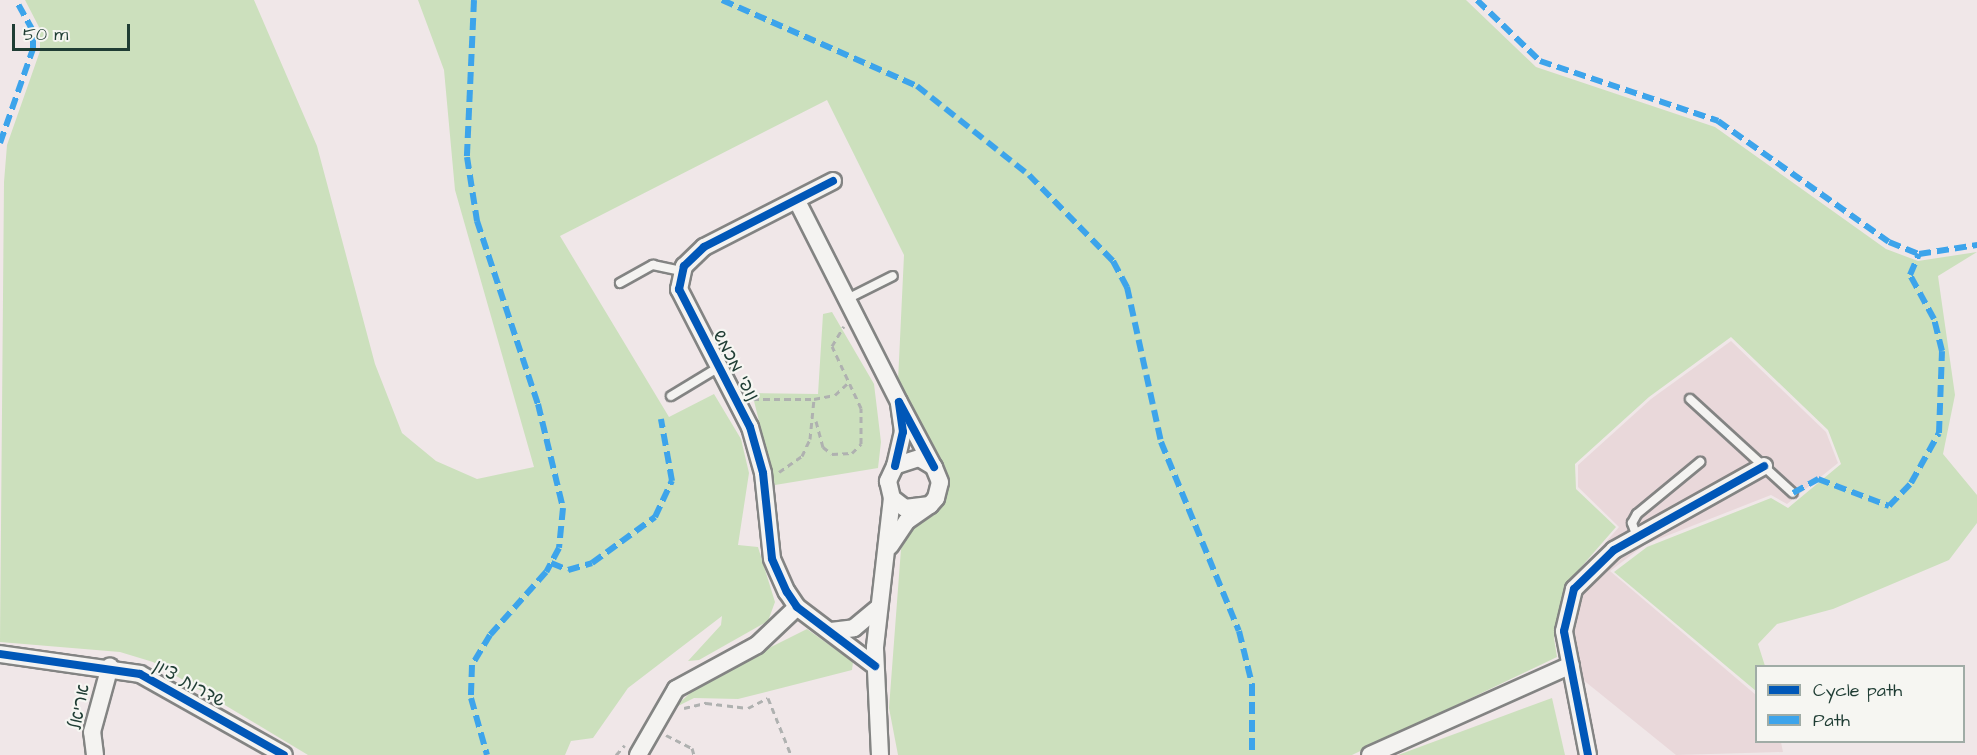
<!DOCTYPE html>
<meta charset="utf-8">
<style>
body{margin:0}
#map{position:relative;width:1977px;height:755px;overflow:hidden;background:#f0e7e8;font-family:"Architects Daughter","Playpen Sans Hebrew",sans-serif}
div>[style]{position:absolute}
.built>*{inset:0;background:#e9d8da}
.green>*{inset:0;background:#cce0bd}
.path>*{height:3px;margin-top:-1.5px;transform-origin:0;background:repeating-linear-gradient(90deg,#afb1b0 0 6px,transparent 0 10.5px)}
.roads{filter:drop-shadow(2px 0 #838483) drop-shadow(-2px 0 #838483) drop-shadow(0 2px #838483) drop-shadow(0 -2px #838483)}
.lane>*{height:8px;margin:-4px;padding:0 4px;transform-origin:4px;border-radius:4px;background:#f4f3f1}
.street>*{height:16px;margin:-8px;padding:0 8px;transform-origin:8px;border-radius:8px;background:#f4f3f1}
.quiet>*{height:6px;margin-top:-3px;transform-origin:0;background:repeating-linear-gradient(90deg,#3da4eb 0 12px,transparent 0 18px)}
.cycleway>*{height:8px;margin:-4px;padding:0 4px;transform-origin:4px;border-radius:4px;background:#0057b8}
span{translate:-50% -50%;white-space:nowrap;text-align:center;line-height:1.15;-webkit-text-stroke:4.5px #f6f6f2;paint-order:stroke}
.street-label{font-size:18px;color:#1f3d34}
.legend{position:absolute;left:1755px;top:665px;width:210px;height:78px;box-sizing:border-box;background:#f6f6f2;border:2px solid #a0aca6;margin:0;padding:8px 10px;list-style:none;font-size:18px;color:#1f3d34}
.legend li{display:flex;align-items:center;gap:12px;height:30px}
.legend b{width:30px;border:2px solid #a0aca6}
.scale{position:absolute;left:12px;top:24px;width:118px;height:27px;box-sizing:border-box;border:3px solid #1f3d34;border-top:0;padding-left:8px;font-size:18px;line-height:21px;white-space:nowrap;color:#1f3d34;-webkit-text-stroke:4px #f6f6f2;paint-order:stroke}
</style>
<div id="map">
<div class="built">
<i style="clip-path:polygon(1731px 341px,1826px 432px,1838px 463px,1787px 504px,1771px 495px,1646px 544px,1610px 571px,1756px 695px,1756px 742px,1781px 742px,1783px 752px,1676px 755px,1561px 662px,1556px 638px,1571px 582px,1619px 527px,1578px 487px,1578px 465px,1651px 399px)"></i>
</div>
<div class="green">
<i style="clip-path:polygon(25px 0,254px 0,317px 146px,375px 364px,402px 433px,436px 461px,477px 479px,534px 467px,455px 190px,444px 70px,418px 0,1466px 0,1536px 67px,1715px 127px,1886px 249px,1918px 261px,1977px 252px,1938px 276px,1955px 395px,1943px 454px,1977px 495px,1977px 523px,1949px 560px,1833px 609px,1777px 624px,1758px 644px,1765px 666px,1756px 666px,1756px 691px,1614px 572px,1647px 547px,1771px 498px,1788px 508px,1841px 464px,1828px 430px,1731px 337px,1649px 397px,1575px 464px,1576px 489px,1616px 527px,1569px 581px,1554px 638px,1557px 657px,1352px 755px,898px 755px,889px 708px,901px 549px,917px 520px,931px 512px,940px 462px,898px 381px,904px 255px,827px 100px,560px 236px,669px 417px,714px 394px,741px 439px,749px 473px,738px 545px,758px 547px,775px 602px,768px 621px,699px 660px,688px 661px,721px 625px,722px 616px,628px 688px,593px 738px,571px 741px,565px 755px,308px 755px,153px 662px,120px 652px,0 642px,4px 182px,7px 145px,40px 51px,40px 29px)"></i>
<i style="clip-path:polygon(832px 312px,874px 384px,881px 442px,878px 468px,775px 485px,752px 393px,818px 394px,823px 314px)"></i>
<i style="clip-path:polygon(807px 629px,853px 662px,852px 670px,738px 699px,694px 698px,674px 708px,703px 681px)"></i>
<i style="clip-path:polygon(1552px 698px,1565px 755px,1398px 755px)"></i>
</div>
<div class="path">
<i style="left:753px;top:399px;width:61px"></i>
<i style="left:814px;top:399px;width:21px;rotate:-11deg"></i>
<i style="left:835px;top:395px;width:21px;rotate:-43deg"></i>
<i style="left:816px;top:421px;width:27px;rotate:75deg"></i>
<i style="left:823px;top:447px;width:11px;rotate:38deg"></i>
<i style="left:832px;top:454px;width:20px;rotate:-3deg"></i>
<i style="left:852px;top:453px;width:13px;rotate:-45deg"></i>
<i style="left:861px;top:444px;width:36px;rotate:-90deg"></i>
<i style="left:861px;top:408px;width:68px;rotate:-115.1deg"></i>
<i style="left:832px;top:346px;width:23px;rotate:-59deg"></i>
<i style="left:779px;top:472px;width:28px;rotate:-35deg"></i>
<i style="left:802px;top:456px;width:19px;rotate:-65deg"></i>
<i style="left:810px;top:439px;width:40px;rotate:-84.3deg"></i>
<i style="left:684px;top:708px;width:23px;rotate:-13deg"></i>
<i style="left:706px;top:703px;width:42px;rotate:6.8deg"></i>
<i style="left:748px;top:708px;width:22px;rotate:-27deg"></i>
<i style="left:768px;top:698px;width:61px;rotate:68deg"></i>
<i style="left:666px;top:735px;width:29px;rotate:27deg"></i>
<i style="left:692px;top:748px;width:7px;rotate:74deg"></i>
<i style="left:616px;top:755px;width:13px;rotate:-48deg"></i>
</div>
<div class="roads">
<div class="lane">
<i style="left:620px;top:283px;width:38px;rotate:-29deg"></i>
<i style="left:653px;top:265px;width:30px;rotate:12deg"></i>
<i style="left:847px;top:299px;width:51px;rotate:-26.6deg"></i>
<i style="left:671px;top:396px;width:56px;rotate:-31.1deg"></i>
<i style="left:1690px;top:399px;width:139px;rotate:42.4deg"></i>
<i style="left:1637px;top:537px;width:15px;rotate:-110deg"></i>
<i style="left:1632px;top:523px;width:10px;rotate:-61deg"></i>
<i style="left:1637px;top:514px;width:82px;rotate:-39.5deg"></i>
</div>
<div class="street">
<i style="left:833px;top:181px;width:145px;rotate:152.9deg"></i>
<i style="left:704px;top:247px;width:28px;rotate:136deg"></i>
<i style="left:684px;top:266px;width:24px;rotate:102deg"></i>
<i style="left:679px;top:289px;width:155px;rotate:62.8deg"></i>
<i style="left:750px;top:427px;width:48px;rotate:74.2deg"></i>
<i style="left:763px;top:473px;width:86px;rotate:84deg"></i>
<i style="left:772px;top:559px;width:36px;rotate:66deg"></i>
<i style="left:787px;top:592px;width:18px;rotate:56deg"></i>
<i style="left:797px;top:607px;width:98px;rotate:37.1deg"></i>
<i style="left:797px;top:201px;width:225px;rotate:63.1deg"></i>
<i style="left:895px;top:466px;width:35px;rotate:-77deg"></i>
<i style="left:903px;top:432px;width:30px;rotate:-98deg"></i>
<i style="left:899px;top:402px;width:72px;rotate:62deg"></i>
<i style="left:890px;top:546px;width:30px;rotate:-56deg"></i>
<i style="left:907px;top:521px;width:28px;rotate:-35deg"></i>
<i style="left:930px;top:505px;width:9px;rotate:-49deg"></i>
<i style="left:936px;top:498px;width:16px;rotate:-76deg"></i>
<i style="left:940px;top:482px;width:16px;rotate:-112deg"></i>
<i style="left:934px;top:467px;width:17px;rotate:-149deg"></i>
<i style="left:919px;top:458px;width:25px;rotate:162deg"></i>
<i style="left:895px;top:466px;width:17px;rotate:115deg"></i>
<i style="left:888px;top:481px;width:17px;rotate:77deg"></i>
<i style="left:892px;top:498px;width:16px;rotate:38deg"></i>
<i style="left:905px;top:508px;width:25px;rotate:-7deg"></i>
<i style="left:831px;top:631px;width:23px;rotate:-7deg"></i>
<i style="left:854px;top:628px;width:31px;rotate:-40deg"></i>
<i style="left:0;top:654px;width:141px;rotate:8.1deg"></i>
<i style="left:140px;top:674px;width:165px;rotate:29.4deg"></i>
<i style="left:95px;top:755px;width:23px;rotate:-97deg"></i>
<i style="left:92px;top:732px;width:68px;rotate:-74.7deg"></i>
<i style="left:638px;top:755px;width:76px;rotate:-60.1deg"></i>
<i style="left:676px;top:689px;width:92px;rotate:-28.5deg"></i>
<i style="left:757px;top:645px;width:55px;rotate:-43.5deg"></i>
<i style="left:880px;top:755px;width:108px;rotate:-92.7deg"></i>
<i style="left:875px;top:647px;width:150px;rotate:-83.5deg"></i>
<i style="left:1370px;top:755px;width:220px;rotate:-24.1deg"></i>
<i style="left:1588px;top:755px;width:126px;rotate:-101deg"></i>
<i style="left:1564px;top:631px;width:43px;rotate:-76.6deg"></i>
<i style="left:1574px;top:589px;width:56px;rotate:-44.3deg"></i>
<i style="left:1614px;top:550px;width:172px;rotate:-29.2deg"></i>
</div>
</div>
<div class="quiet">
<i style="left:474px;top:0;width:157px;rotate:92.6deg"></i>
<i style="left:467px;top:157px;width:65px;rotate:81.1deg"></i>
<i style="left:477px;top:221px;width:193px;rotate:71.6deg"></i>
<i style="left:538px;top:404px;width:107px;rotate:76.5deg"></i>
<i style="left:563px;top:508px;width:40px;rotate:95.7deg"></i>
<i style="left:559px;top:548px;width:27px;rotate:118deg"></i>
<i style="left:546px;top:572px;width:84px;rotate:131.6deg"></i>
<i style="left:490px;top:635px;width:35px;rotate:121deg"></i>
<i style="left:472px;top:665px;width:33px;rotate:92deg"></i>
<i style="left:471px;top:698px;width:59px;rotate:74.3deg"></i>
<i style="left:722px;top:0;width:213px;rotate:23.8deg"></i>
<i style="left:917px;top:86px;width:143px;rotate:38.5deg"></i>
<i style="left:1029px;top:175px;width:120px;rotate:45.7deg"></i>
<i style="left:1113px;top:261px;width:30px;rotate:62deg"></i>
<i style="left:1127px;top:287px;width:159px;rotate:77.6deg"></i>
<i style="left:1161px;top:442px;width:204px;rotate:67.6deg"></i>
<i style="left:1239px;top:631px;width:55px;rotate:76.2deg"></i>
<i style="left:1252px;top:684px;width:71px;rotate:90deg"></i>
<i style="left:1477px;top:0;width:88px;rotate:44.1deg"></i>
<i style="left:1540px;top:61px;width:188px;rotate:18.6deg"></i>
<i style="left:1718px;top:121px;width:209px;rotate:35.3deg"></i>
<i style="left:1889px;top:242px;width:32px;rotate:22deg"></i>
<i style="left:1919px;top:254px;width:59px;rotate:-8.8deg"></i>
<i style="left:0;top:143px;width:100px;rotate:-70.7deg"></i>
<i style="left:33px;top:49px;width:18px;rotate:-90deg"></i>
<i style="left:33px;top:31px;width:35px;rotate:-119deg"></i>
<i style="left:1793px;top:493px;width:29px;rotate:-29deg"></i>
<i style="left:1818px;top:479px;width:76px;rotate:20.8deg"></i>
<i style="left:1889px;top:506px;width:32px;rotate:-46deg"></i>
<i style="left:1911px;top:483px;width:57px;rotate:-60.8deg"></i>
<i style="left:1939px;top:433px;width:82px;rotate:-87.9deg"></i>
<i style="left:1942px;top:351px;width:33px;rotate:-104deg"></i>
<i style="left:1934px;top:319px;width:50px;rotate:-118.6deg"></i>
<i style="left:1910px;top:275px;width:23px;rotate:-67deg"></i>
<i style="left:551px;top:563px;width:18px;rotate:22deg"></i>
<i style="left:568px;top:570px;width:25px;rotate:-16deg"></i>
<i style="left:592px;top:563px;width:78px;rotate:-36.1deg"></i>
<i style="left:655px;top:517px;width:40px;rotate:-65deg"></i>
<i style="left:672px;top:481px;width:63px;rotate:-100.1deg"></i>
</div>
<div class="cycleway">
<i style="left:833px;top:181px;width:145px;rotate:152.9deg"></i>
<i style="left:704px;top:247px;width:28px;rotate:136deg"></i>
<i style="left:684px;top:266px;width:24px;rotate:102deg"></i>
<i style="left:679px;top:289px;width:155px;rotate:62.8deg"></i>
<i style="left:750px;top:427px;width:48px;rotate:74.2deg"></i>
<i style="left:763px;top:473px;width:86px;rotate:84deg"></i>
<i style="left:772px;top:559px;width:36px;rotate:66deg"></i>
<i style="left:787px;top:592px;width:18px;rotate:56deg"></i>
<i style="left:797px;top:607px;width:98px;rotate:37.1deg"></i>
<i style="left:895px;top:466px;width:35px;rotate:-77deg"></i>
<i style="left:903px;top:432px;width:30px;rotate:-98deg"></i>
<i style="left:899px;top:402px;width:74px;rotate:61.7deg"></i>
<i style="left:0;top:654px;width:141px;rotate:8.1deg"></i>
<i style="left:140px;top:674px;width:165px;rotate:29.4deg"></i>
<i style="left:1588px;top:755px;width:126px;rotate:-101deg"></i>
<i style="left:1564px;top:631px;width:43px;rotate:-76.6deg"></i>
<i style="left:1574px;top:589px;width:56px;rotate:-44.3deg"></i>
<i style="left:1614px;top:550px;width:172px;rotate:-29.2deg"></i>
</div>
<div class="street-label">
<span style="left:735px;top:366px;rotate:62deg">נופי מכמש</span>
<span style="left:189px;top:684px;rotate:29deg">שדרות ציון</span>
<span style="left:80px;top:707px;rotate:-79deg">אריאל</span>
</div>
<ul class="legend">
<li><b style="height:8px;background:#0057b8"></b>Cycle path</li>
<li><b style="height:8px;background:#3da4eb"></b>Path</li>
</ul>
<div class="scale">50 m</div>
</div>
